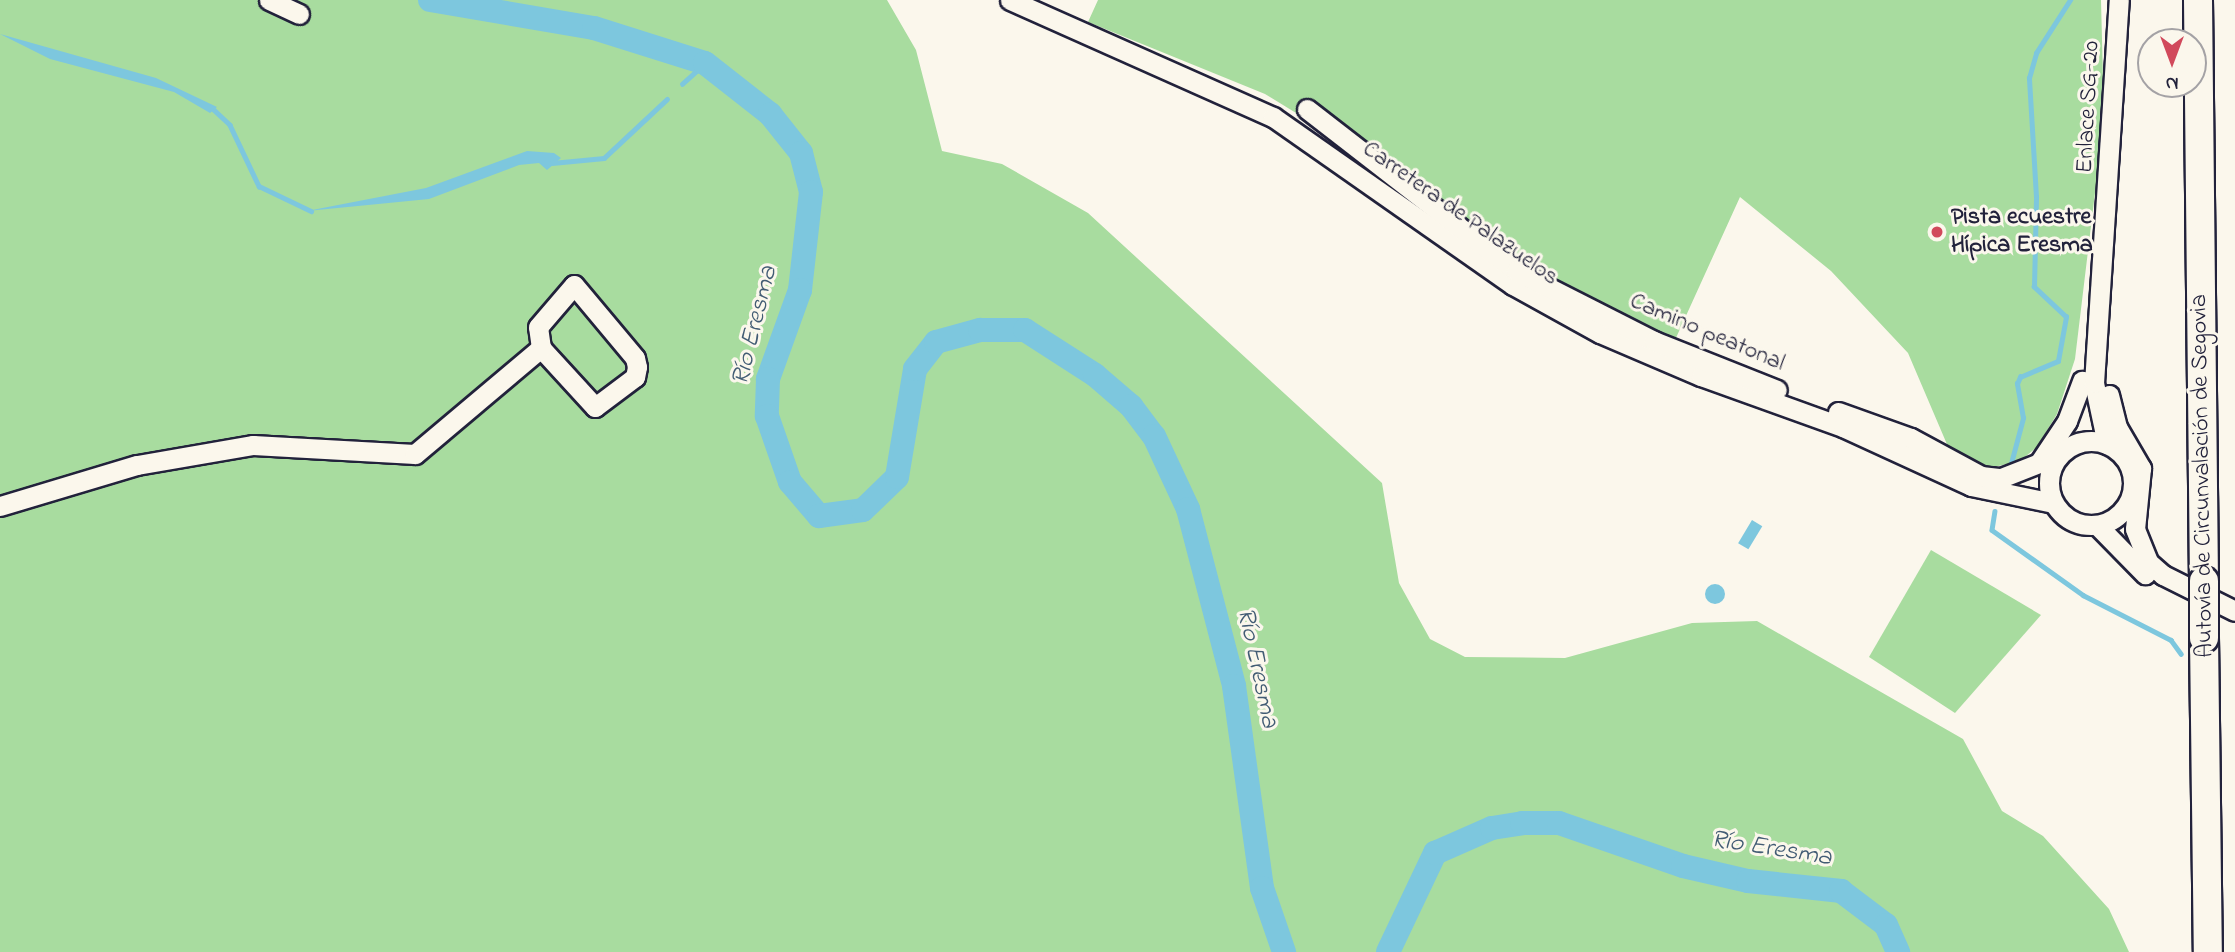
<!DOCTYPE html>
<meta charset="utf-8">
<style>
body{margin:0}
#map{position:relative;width:2235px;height:952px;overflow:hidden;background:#fbf7ec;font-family:"Indie Flower",sans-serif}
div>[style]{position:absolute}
.green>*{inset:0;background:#a8dc9f}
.water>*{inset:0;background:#7dc7de;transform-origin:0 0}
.round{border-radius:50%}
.stream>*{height:4.5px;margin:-2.25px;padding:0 2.25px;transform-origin:2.25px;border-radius:2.25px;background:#7dc7de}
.river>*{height:24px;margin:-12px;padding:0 12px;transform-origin:12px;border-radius:12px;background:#7dc7de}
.roads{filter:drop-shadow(2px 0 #22223b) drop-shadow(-2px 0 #22223b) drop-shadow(0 2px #22223b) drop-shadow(0 -2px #22223b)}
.minor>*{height:19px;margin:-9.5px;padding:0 9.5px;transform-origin:9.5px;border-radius:9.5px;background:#fbf7ec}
.minor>.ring{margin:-9.5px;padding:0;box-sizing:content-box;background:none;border:19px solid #fbf7ec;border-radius:50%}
.highway>*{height:28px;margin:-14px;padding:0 14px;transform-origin:14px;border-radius:14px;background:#fbf7ec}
.bridges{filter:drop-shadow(2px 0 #22223b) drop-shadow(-2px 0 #22223b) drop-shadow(0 2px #22223b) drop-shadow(0 -2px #22223b)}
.highway-bridge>*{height:28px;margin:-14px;padding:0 14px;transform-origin:14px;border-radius:14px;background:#fbf7ec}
.dots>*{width:19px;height:19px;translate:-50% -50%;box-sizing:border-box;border:4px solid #fbf7ec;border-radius:50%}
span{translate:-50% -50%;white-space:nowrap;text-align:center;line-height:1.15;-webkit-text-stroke:6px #fbf7ec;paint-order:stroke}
.street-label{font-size:24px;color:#22223b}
.poi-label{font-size:24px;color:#22223b;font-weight:700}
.left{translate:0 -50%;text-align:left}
.water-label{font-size:26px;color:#425c74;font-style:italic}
.north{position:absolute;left:2137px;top:28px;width:70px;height:70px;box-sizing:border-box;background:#fbf7ec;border:2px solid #a4a2a5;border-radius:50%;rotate:180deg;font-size:19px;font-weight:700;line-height:28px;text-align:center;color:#22223b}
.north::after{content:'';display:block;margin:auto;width:24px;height:32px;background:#d1495b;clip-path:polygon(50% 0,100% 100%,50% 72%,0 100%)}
</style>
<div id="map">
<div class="green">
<i style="clip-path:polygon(0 0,887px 0,916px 50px,942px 151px,1002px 164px,1088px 213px,1382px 483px,1399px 583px,1430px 639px,1465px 657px,1565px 658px,1692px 623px,1757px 621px,1963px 739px,2002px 811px,2043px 836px,2109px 909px,2129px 952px,0 952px)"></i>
<i style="clip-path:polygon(1098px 0,2101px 0,2104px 118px,2075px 359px,2057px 414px,2037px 447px,2020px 461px,1994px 467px,1966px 461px,1949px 449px,1908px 353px,1831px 271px,1740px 197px,1675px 340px,1552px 292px,1384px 167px,1265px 94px,1088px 22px)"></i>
<i style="clip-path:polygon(1931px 550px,2041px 615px,1955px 713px,1869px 657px)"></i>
</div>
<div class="water">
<i style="clip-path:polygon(0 34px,156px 78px,217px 107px,210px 113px,174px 92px,50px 59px)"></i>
<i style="clip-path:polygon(527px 151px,554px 153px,561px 158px,547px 170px,539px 163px,519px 165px,429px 199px,307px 211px,426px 188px)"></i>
<i style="left:1752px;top:520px;width:12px;height:27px;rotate:31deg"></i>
<i class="round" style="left:1705px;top:584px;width:20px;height:20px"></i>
</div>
<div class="stream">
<i style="left:682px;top:84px;width:31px;rotate:-42deg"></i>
<i style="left:211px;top:107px;width:26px;rotate:43deg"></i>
<i style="left:230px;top:125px;width:68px;rotate:64.6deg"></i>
<i style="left:259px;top:186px;width:58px;rotate:25.7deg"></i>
<i style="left:552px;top:163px;width:52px;rotate:-5.5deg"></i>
<i style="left:604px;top:158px;width:86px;rotate:-43.1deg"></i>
<i style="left:2010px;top:467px;width:51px;rotate:-75.1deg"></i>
<i style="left:2023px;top:418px;width:35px;rotate:-100deg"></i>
<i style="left:2017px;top:384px;width:8px;rotate:-67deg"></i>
<i style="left:2020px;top:377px;width:41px;rotate:-22.8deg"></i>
<i style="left:2058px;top:361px;width:45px;rotate:-79.7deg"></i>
<i style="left:2066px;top:317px;width:44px;rotate:-136.8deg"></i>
<i style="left:2034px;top:287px;width:90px;rotate:-88.7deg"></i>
<i style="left:2036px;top:197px;width:119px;rotate:-93.4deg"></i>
<i style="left:2029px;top:78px;width:26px;rotate:-74deg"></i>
<i style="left:2036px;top:53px;width:63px;rotate:-57.3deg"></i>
<i style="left:1995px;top:511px;width:19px;rotate:99deg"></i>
<i style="left:1992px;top:530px;width:112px;rotate:35.5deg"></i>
<i style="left:2083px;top:595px;width:99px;rotate:27.1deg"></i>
<i style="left:2171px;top:640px;width:17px;rotate:54deg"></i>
</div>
<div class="river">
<i style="left:430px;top:0;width:166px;rotate:9.7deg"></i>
<i style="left:594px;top:28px;width:116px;rotate:17.5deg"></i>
<i style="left:705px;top:63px;width:83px;rotate:38.1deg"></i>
<i style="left:770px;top:114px;width:50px;rotate:51.5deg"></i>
<i style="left:801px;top:153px;width:40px;rotate:75.6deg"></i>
<i style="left:811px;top:192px;width:99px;rotate:96.4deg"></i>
<i style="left:800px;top:290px;width:95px;rotate:109.8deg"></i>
<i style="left:768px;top:379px;width:37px;rotate:92deg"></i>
<i style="left:767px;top:416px;width:70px;rotate:70.8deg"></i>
<i style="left:790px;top:482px;width:45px;rotate:49.5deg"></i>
<i style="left:819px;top:516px;width:44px;rotate:-7.8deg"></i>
<i style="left:863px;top:510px;width:47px;rotate:-44.1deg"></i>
<i style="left:897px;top:477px;width:109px;rotate:-80.5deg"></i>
<i style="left:915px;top:369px;width:34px;rotate:-52deg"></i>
<i style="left:936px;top:342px;width:46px;rotate:-15.3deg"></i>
<i style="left:980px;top:330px;width:45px"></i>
<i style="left:1025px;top:330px;width:83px;rotate:32.7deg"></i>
<i style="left:1095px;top:375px;width:48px;rotate:40.7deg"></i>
<i style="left:1131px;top:406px;width:38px;rotate:53deg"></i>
<i style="left:1154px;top:436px;width:81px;rotate:65deg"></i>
<i style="left:1188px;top:509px;width:183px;rotate:75.4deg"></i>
<i style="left:1234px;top:686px;width:204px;rotate:82.1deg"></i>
<i style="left:1262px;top:888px;width:68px;rotate:71deg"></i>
<i style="left:1388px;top:952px;width:110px;rotate:-64.6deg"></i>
<i style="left:1435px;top:853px;width:62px;rotate:-23.7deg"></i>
<i style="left:1492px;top:828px;width:30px;rotate:-9deg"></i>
<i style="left:1522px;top:823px;width:37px"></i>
<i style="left:1559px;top:823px;width:131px;rotate:19.1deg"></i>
<i style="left:1683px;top:866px;width:67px;rotate:13deg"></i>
<i style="left:1748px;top:881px;width:94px;rotate:6.1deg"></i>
<i style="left:1841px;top:891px;width:56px;rotate:37.1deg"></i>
<i style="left:1886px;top:925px;width:30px;rotate:66deg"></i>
</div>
<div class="roads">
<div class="minor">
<i style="left:269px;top:0;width:33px;rotate:25deg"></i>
<i style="left:1010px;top:0;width:288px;rotate:24deg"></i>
<i style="left:1273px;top:117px;width:293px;rotate:35deg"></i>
<i style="left:1513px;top:285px;width:99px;rotate:28.9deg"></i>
<i style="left:1600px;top:333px;width:110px;rotate:23.1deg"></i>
<i style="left:1701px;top:376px;width:151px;rotate:19.8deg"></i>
<i style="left:1843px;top:427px;width:141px;rotate:24.7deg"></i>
<i style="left:1971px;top:486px;width:84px;rotate:11.7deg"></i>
<i style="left:1307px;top:109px;width:264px;rotate:37.8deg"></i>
<i style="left:1516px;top:271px;width:155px;rotate:26.9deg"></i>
<i style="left:1654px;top:341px;width:132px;rotate:21.7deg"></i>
<i style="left:574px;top:285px;width:95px;rotate:50.1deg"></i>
<i style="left:635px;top:358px;width:9px;rotate:77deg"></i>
<i style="left:637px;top:367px;width:10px;rotate:101deg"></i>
<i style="left:635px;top:377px;width:50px;rotate:143.1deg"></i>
<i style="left:595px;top:407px;width:80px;rotate:-132.5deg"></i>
<i style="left:541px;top:348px;width:21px;rotate:-98deg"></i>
<i style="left:538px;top:327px;width:55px;rotate:-49.4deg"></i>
<i style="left:2109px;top:395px;width:33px;rotate:76deg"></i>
<i style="left:2117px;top:427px;width:48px;rotate:59.7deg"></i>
<i style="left:2141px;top:468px;width:61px;rotate:95.6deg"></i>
<i style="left:2135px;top:529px;width:35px;rotate:68deg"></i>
<i style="left:2148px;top:562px;width:20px;rotate:41deg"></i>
<i style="left:2163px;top:575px;width:80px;rotate:26.6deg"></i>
<i style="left:1838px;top:412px;width:77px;rotate:19.6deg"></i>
<i style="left:1911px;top:438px;width:80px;rotate:28.5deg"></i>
<i style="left:1981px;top:476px;width:20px;rotate:6deg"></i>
<i style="left:2001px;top:478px;width:41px;rotate:-21.5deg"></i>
<i style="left:2039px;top:463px;width:50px;rotate:-56.3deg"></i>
<i style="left:2067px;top:421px;width:43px;rotate:-69.4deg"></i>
<i class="ring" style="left:2049px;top:441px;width:65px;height:65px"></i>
<i style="left:2107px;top:444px;width:62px;rotate:-102deg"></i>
<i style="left:2094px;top:383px;width:384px;rotate:-86.3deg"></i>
<i style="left:0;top:506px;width:143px;rotate:-16.7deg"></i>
<i style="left:137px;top:465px;width:118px;rotate:-9.8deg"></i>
<i style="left:253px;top:445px;width:162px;rotate:3.2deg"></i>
<i style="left:415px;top:454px;width:165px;rotate:-40.1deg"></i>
<i style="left:2097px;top:525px;width:69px;rotate:45.6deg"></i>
</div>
<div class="highway">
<i style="left:2198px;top:0;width:581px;rotate:89.41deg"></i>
<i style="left:2204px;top:638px;width:314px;rotate:89.3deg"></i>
</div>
</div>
<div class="bridges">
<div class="highway-bridge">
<i style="left:2204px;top:581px;width:57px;rotate:90deg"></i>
</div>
</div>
<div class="dots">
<i style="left:1937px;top:232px;background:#d1495b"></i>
</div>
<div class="street-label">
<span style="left:2089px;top:107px;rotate:-87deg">Enlace SG-20</span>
<span style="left:1460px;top:214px;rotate:35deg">Carretera de Palazuelos</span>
<span style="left:1707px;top:333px;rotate:23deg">Camino peatonal</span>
<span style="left:2203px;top:476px;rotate:-91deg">Autovía de Circunvalación de Segovia</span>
</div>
<div class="poi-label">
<span class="left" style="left:1951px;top:232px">Pista ecuestre<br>Hípica Eresma</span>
</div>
<div class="water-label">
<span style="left:756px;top:326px;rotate:-76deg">Río Eresma</span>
<span style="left:1256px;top:668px;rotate:78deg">Río Eresma</span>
<span style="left:1771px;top:850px;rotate:9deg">Río Eresma</span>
</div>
<div class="north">N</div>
</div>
